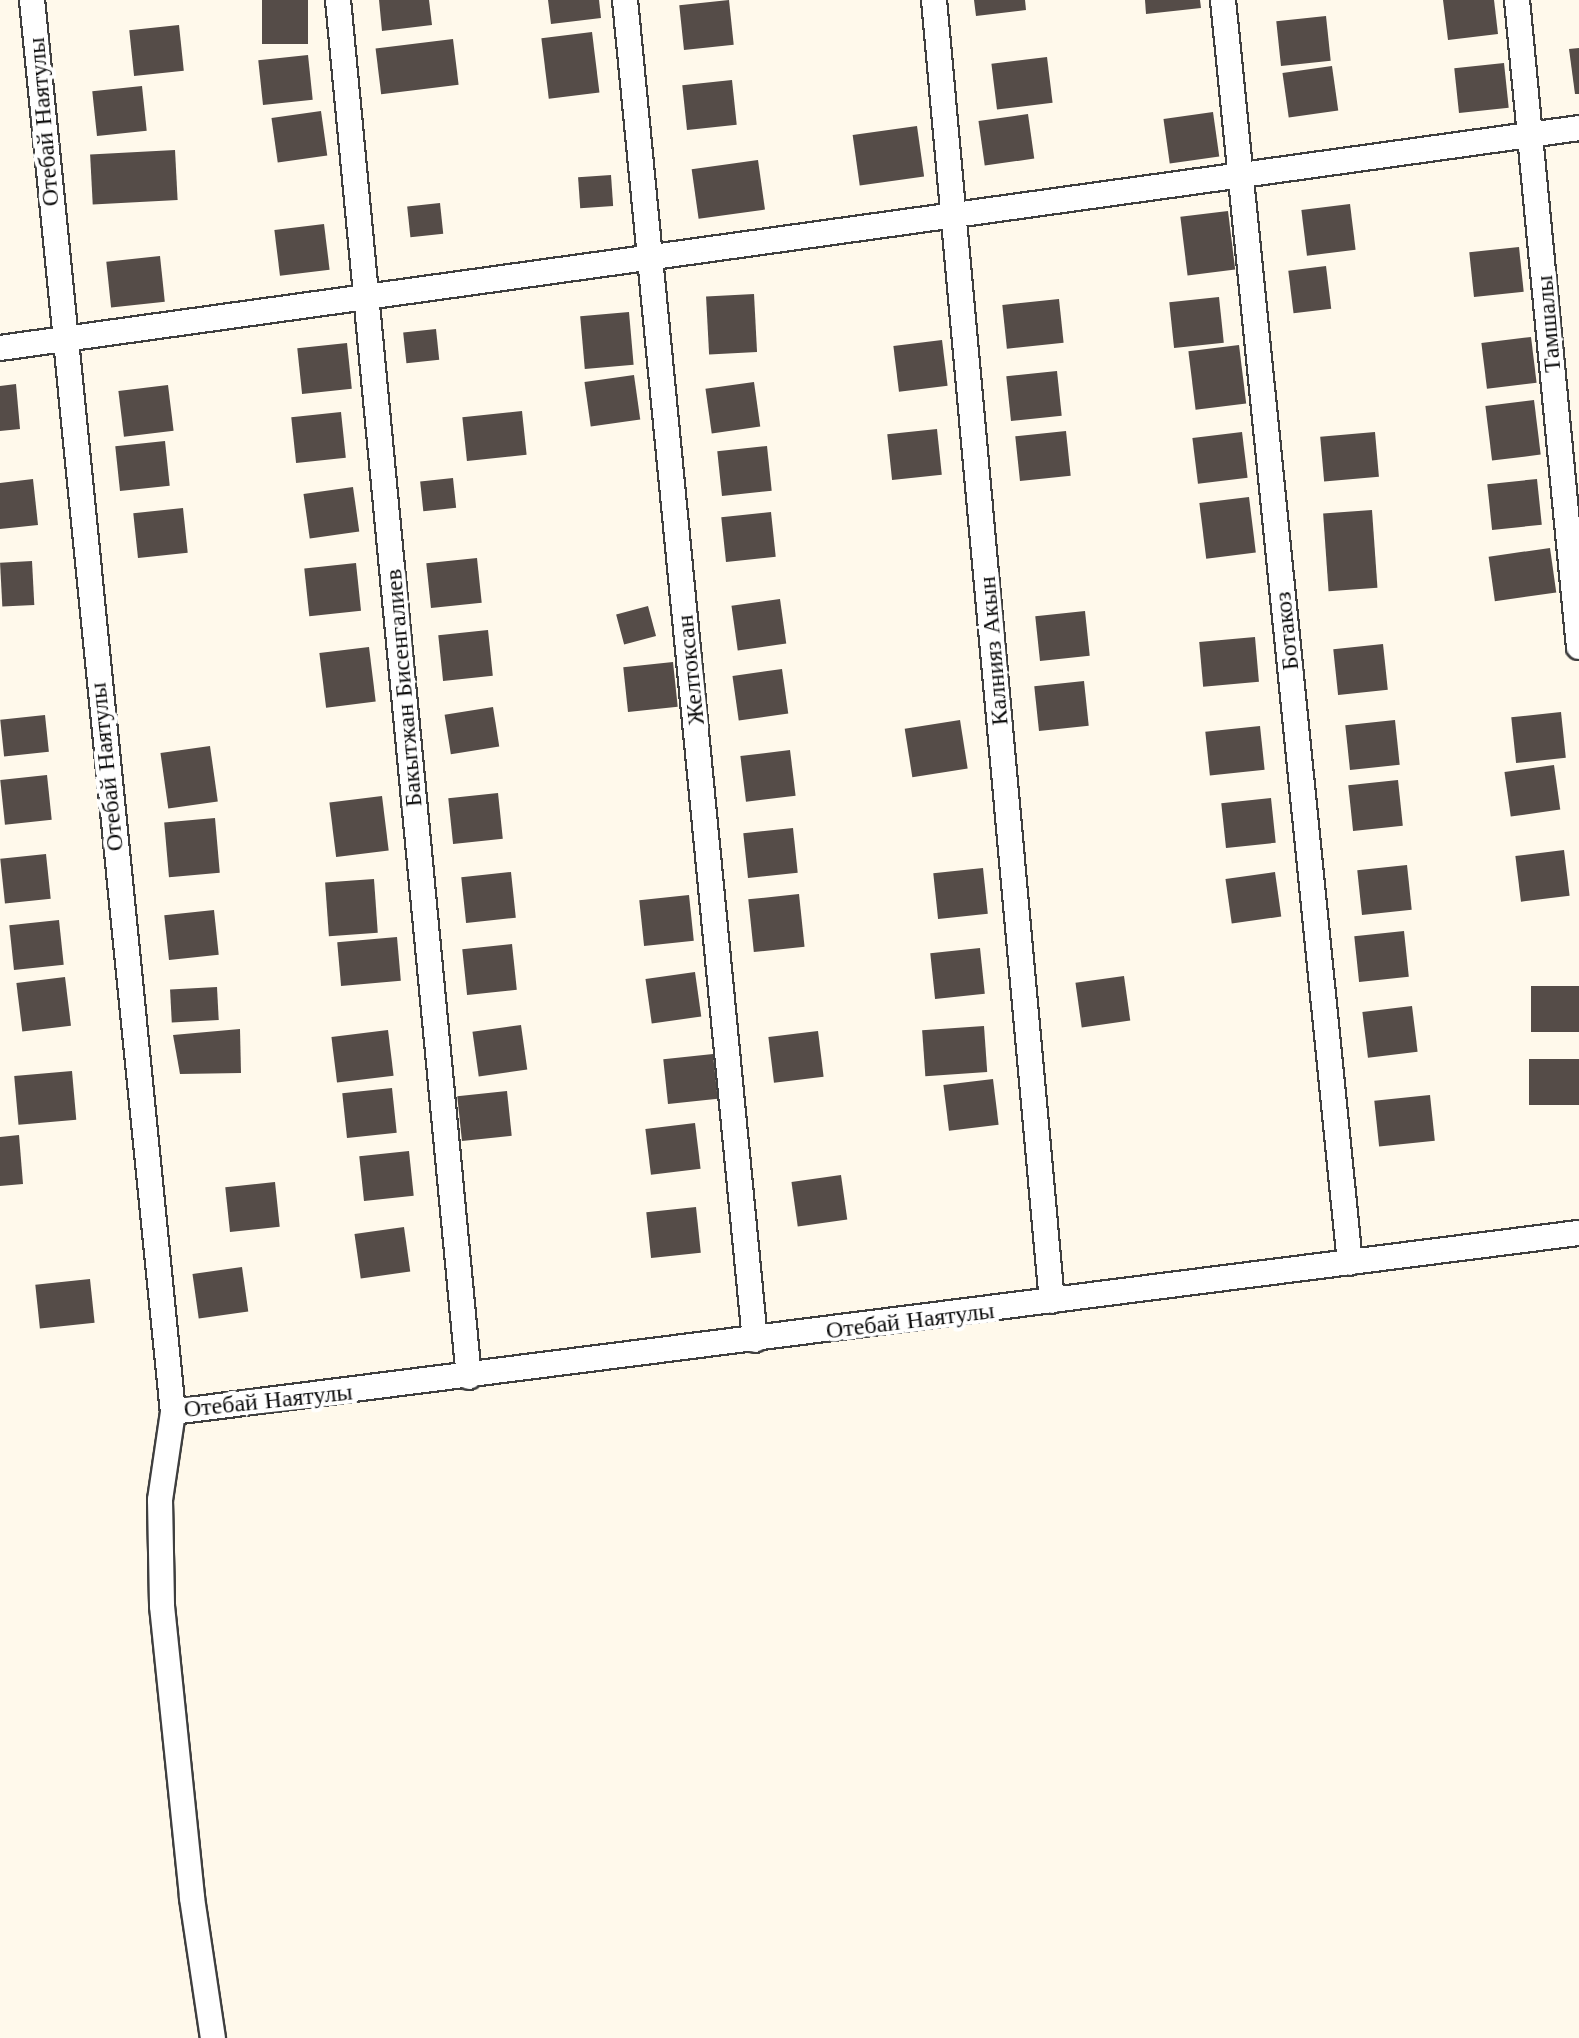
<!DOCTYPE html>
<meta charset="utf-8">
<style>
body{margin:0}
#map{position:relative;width:1579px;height:2038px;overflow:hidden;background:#fff9eb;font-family:"Libre Baskerville",serif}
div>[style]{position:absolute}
.building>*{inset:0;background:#554c48;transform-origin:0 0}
.roads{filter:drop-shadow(2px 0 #3f3f3f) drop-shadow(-2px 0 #3f3f3f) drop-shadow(0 2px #3f3f3f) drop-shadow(0 -2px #3f3f3f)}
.minor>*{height:24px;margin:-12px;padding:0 12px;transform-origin:12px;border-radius:12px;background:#fff}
span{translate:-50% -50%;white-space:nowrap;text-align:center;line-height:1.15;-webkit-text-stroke:8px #fff;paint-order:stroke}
.street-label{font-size:24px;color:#0c0c0c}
</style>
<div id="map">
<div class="building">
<i style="left:262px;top:0;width:46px;height:44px"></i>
<i style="clip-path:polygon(379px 0,429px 0,432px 25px,382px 31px)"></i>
<i style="clip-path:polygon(548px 0,599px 0,601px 18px,551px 24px)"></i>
<i style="left:729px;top:0;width:45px;height:50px;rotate:84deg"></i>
<i style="clip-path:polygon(974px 0,1025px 0,1026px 10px,976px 16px)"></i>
<i style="clip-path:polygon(1145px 0,1200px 0,1201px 8px,1146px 14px)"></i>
<i style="clip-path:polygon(1443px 0,1494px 0,1498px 34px,1448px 40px)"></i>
<i style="left:1326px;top:16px;width:45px;height:50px;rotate:84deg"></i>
<i style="left:179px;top:25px;width:46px;height:50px;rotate:84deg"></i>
<i style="left:592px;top:32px;width:61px;height:51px;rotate:83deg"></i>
<i style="left:453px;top:39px;width:46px;height:78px;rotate:83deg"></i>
<i style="clip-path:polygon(1579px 48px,1579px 94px,1575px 94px,1569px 49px)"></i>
<i style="left:308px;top:55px;width:45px;height:50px;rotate:84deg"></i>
<i style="left:1047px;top:57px;width:46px;height:56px;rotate:83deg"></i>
<i style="left:1504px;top:63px;width:45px;height:50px;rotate:84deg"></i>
<i style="left:1332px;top:66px;width:45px;height:50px;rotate:82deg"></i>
<i style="left:732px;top:80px;width:45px;height:50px;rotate:84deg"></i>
<i style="left:142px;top:86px;width:45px;height:50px;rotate:84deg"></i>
<i style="left:321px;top:111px;width:45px;height:50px;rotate:82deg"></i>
<i style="left:1213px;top:112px;width:45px;height:50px;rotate:82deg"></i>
<i style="left:1028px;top:114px;width:45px;height:50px;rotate:82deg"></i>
<i style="left:917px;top:126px;width:51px;height:65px;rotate:82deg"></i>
<i style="left:175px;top:150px;width:50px;height:85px;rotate:87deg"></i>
<i style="left:758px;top:160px;width:50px;height:67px;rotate:82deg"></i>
<i style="left:611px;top:175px;width:31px;height:33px;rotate:86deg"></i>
<i style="left:440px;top:203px;width:31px;height:33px;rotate:84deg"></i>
<i style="left:1350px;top:204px;width:46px;height:49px;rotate:83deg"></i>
<i style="left:1228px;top:211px;width:59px;height:48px;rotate:83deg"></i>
<i style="left:324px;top:224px;width:46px;height:50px;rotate:83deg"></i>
<i style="left:1519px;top:247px;width:45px;height:50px;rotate:84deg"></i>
<i style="left:160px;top:256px;width:46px;height:54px;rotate:84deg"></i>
<i style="left:1326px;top:266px;width:43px;height:38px;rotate:83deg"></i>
<i style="left:754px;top:294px;width:58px;height:48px;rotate:87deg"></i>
<i style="left:1219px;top:297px;width:46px;height:50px;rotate:84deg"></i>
<i style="left:1059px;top:299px;width:44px;height:57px;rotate:84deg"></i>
<i style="left:629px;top:312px;width:53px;height:49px;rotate:85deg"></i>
<i style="left:436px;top:329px;width:31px;height:33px;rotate:84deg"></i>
<i style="left:1531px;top:337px;width:46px;height:50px;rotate:83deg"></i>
<i style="left:942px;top:340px;width:46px;height:49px;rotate:83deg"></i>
<i style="left:347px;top:343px;width:46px;height:50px;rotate:84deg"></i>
<i style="left:1239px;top:345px;width:59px;height:51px;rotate:83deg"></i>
<i style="left:1057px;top:371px;width:45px;height:51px;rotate:84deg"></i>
<i style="left:634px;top:375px;width:45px;height:50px;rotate:82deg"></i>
<i style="left:754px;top:382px;width:45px;height:49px;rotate:82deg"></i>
<i style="clip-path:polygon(16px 384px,20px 429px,0 431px,0 386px)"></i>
<i style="left:168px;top:385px;width:46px;height:50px;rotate:83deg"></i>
<i style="left:1534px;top:400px;width:55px;height:49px;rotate:83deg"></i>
<i style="left:522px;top:411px;width:44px;height:60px;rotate:84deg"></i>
<i style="left:341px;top:412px;width:46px;height:50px;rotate:84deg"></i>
<i style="left:937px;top:429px;width:46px;height:50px;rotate:84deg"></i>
<i style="left:1066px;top:431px;width:45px;height:51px;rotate:84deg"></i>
<i style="left:1242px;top:432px;width:46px;height:50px;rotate:83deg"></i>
<i style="left:1375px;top:432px;width:45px;height:55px;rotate:85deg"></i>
<i style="left:165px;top:441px;width:45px;height:50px;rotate:84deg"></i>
<i style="left:767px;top:446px;width:45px;height:50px;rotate:84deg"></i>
<i style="left:453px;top:478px;width:30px;height:33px;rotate:84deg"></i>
<i style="clip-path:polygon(33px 479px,38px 525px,0 529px,0 483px)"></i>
<i style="left:1537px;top:479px;width:46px;height:50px;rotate:84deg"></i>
<i style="left:353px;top:487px;width:45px;height:50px;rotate:82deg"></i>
<i style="left:1249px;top:497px;width:56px;height:50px;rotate:83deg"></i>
<i style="left:183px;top:508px;width:45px;height:50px;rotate:84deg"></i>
<i style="left:1372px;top:510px;width:78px;height:49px;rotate:86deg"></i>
<i style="left:771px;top:512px;width:45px;height:50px;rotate:84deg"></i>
<i style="left:1550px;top:548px;width:45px;height:62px;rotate:82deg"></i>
<i style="left:477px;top:558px;width:45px;height:51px;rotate:84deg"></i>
<i style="left:32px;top:561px;width:44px;height:32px;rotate:87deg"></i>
<i style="left:356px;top:563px;width:48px;height:52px;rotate:84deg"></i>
<i style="left:780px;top:599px;width:45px;height:49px;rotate:82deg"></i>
<i style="left:648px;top:606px;width:31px;height:33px;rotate:75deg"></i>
<i style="left:1085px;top:611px;width:45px;height:50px;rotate:84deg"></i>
<i style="left:488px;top:630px;width:46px;height:50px;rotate:84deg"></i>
<i style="left:1255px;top:637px;width:45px;height:56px;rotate:85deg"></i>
<i style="left:1383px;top:644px;width:46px;height:50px;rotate:84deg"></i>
<i style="left:369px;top:647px;width:55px;height:50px;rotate:83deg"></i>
<i style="left:673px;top:662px;width:45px;height:50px;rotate:84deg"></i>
<i style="left:782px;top:669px;width:45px;height:50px;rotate:82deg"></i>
<i style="left:1084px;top:681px;width:45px;height:50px;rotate:84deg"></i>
<i style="left:493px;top:707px;width:40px;height:49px;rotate:81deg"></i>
<i style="left:1561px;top:712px;width:46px;height:50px;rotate:84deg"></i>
<i style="left:45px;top:715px;width:37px;height:45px;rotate:84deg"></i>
<i style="left:960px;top:720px;width:49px;height:56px;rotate:81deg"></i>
<i style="left:1395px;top:720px;width:45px;height:50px;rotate:84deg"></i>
<i style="left:1260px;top:726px;width:44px;height:55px;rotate:84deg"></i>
<i style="left:210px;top:746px;width:56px;height:50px;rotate:82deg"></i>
<i style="left:790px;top:750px;width:46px;height:50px;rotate:83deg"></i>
<i style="left:1554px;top:765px;width:45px;height:50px;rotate:82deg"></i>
<i style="left:47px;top:775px;width:45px;height:47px;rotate:84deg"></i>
<i style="left:1398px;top:780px;width:46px;height:50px;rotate:84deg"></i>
<i style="left:498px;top:793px;width:46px;height:50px;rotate:84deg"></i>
<i style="left:382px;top:796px;width:55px;height:53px;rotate:83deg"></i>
<i style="left:1271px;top:798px;width:45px;height:50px;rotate:84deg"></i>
<i style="left:215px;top:818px;width:55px;height:51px;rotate:85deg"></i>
<i style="left:793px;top:828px;width:45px;height:50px;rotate:84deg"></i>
<i style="left:1564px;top:850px;width:46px;height:49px;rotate:83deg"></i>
<i style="left:46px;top:854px;width:45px;height:46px;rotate:84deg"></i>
<i style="left:1407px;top:865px;width:45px;height:50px;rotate:84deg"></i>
<i style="left:983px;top:868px;width:46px;height:50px;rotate:84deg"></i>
<i style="left:511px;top:872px;width:46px;height:50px;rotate:84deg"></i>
<i style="left:1275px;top:872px;width:45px;height:50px;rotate:82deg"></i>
<i style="left:374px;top:879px;width:54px;height:49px;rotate:86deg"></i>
<i style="left:799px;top:894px;width:53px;height:51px;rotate:84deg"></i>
<i style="left:689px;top:895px;width:46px;height:50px;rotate:84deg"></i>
<i style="left:214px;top:910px;width:45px;height:50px;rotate:84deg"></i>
<i style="left:59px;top:920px;width:45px;height:50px;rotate:84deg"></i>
<i style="left:1404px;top:931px;width:46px;height:50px;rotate:84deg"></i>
<i style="left:397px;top:937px;width:44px;height:60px;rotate:85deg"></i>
<i style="left:512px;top:944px;width:46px;height:50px;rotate:84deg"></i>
<i style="left:980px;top:948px;width:46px;height:50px;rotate:84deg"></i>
<i style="left:695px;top:972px;width:45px;height:50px;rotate:82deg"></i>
<i style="left:1124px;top:976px;width:45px;height:49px;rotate:82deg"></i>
<i style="left:65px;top:977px;width:49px;height:49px;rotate:83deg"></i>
<i style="left:1579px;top:986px;width:46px;height:48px;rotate:90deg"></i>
<i style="left:217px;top:987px;width:33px;height:47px;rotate:87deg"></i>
<i style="left:1412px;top:1006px;width:46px;height:50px;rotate:83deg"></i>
<i style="left:521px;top:1025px;width:45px;height:49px;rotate:82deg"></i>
<i style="left:984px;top:1026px;width:46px;height:62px;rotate:86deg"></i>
<i style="clip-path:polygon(240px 1029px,241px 1073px,180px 1074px,173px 1035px)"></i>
<i style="left:388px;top:1030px;width:46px;height:57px;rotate:83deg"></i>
<i style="left:818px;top:1031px;width:46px;height:50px;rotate:83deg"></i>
<i style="left:713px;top:1054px;width:45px;height:50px;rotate:84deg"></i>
<i style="left:1579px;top:1059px;width:46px;height:50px;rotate:90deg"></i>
<i style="left:72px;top:1071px;width:49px;height:58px;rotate:85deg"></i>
<i style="left:993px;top:1079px;width:46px;height:50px;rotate:83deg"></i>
<i style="left:392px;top:1088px;width:45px;height:50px;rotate:84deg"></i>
<i style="left:507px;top:1091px;width:45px;height:50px;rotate:84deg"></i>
<i style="left:1430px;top:1095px;width:46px;height:56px;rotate:84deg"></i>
<i style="left:695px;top:1123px;width:46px;height:50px;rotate:83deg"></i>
<i style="clip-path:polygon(19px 1135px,23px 1184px,0 1186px,0 1137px)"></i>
<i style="left:409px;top:1151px;width:45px;height:50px;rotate:84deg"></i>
<i style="left:841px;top:1175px;width:45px;height:50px;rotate:82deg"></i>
<i style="left:275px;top:1182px;width:45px;height:50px;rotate:84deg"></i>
<i style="left:696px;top:1207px;width:46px;height:50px;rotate:84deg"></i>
<i style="left:404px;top:1227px;width:45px;height:50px;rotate:82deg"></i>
<i style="left:242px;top:1267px;width:45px;height:50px;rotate:82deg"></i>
<i style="left:90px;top:1279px;width:44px;height:55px;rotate:84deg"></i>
</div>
<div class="roads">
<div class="minor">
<i style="left:32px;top:0;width:1419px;rotate:84.3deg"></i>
<i style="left:173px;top:1412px;width:1417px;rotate:-7.26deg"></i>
<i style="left:338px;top:0;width:1383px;rotate:84.57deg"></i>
<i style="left:625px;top:0;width:1346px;rotate:84.46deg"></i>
<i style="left:934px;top:0;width:1306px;rotate:84.82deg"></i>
<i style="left:1223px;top:0;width:1269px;rotate:84.26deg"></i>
<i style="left:1517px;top:0;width:650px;rotate:84.53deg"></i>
<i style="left:0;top:348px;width:1594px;rotate:-7.93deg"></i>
<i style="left:173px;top:1412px;width:89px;rotate:98.4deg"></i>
<i style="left:160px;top:1500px;width:106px;rotate:88.9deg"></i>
<i style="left:162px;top:1606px;width:294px;rotate:84.1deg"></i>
<i style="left:192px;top:1898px;width:142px;rotate:81.5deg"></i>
</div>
</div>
<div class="street-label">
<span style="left:43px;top:122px;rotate:-95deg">Отебай Наятулы</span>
<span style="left:1548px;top:324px;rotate:-95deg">Тамшалы</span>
<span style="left:1286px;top:631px;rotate:-96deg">Ботакоз</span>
<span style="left:993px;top:651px;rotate:-95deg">Калнияз Акын</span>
<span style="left:690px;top:670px;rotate:-96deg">Желтоксан</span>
<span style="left:403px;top:688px;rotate:-95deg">Бакытжан Бисенгалиев</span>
<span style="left:106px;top:767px;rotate:-96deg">Отебай Наятулы</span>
<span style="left:910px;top:1320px;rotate:-7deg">Отебай Наятулы</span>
<span style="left:268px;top:1400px;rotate:-6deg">Отебай Наятулы</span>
</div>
</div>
